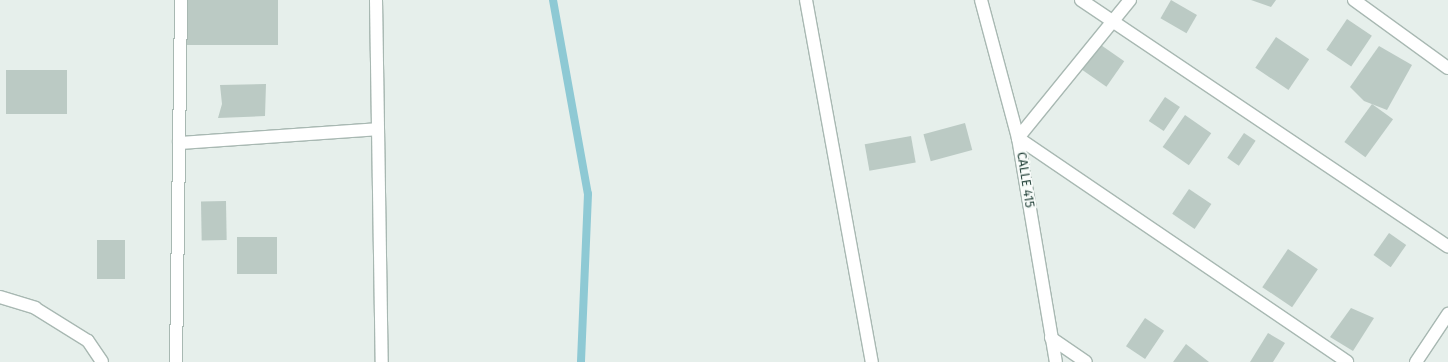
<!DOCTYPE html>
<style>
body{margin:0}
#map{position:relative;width:1448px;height:362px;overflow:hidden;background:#e6efeb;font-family:"Fira Sans",sans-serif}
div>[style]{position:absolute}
.stream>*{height:8px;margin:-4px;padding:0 4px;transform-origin:4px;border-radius:4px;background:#8ec9d4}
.building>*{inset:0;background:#bbcac4;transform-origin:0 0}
.roads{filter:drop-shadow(1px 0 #a8b8b2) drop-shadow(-1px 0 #a8b8b2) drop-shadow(0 1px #a8b8b2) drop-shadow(0 -1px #a8b8b2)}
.street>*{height:12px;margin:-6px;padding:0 6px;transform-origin:6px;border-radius:6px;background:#fff}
.secondary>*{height:12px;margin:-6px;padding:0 6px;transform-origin:6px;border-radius:6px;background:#fff}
span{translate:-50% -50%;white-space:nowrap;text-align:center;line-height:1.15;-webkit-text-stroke:4px #f7fbf9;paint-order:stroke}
.street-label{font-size:13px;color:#24423a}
</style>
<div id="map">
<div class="stream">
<i style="left:553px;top:0;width:197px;rotate:79.8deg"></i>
<i style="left:588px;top:194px;width:168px;rotate:92.4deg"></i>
</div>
<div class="building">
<i style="left:183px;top:0;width:95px;height:45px"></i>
<i style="left:1171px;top:0;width:30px;height:21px;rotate:30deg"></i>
<i style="clip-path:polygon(1251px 0,1276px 0,1271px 7px)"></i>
<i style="left:1347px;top:19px;width:30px;height:37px;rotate:34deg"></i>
<i style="left:1276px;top:37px;width:40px;height:37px;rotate:34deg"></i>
<i style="left:1098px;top:43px;width:32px;height:31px;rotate:35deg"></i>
<i style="clip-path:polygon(1379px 46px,1412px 65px,1387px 110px,1364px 101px,1350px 87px)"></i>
<i style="left:6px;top:70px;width:61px;height:44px"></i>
<i style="clip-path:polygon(266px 84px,265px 116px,218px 118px,222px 104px,220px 85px)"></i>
<i style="left:1165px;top:97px;width:18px;height:29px;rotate:34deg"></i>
<i style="left:1372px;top:104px;width:26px;height:47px;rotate:36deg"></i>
<i style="left:1185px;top:115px;width:32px;height:39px;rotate:35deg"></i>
<i style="left:965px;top:123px;width:28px;height:43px;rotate:75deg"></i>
<i style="left:1244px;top:133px;width:14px;height:30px;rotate:34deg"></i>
<i style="left:911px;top:136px;width:27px;height:47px;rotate:80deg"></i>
<i style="left:1189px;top:189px;width:27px;height:30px;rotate:34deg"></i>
<i style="left:226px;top:201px;width:39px;height:25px;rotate:89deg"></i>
<i style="left:1389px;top:233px;width:21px;height:27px;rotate:35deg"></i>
<i style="left:237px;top:237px;width:40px;height:37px"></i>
<i style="left:97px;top:240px;width:28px;height:39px"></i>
<i style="left:1288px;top:249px;width:36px;height:46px;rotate:34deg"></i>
<i style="clip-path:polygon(1351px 308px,1374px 318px,1353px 351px,1330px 337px)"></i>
<i style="left:1145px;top:318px;width:23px;height:34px;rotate:34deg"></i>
<i style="clip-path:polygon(1268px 333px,1285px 343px,1273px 362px,1250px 362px)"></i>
<i style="clip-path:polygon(1186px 344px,1209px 362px,1173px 362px)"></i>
</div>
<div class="roads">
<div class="street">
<i style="left:376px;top:0;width:362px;rotate:89.1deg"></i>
<i style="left:806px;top:0;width:368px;rotate:79.7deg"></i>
<i style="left:981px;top:0;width:143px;rotate:75deg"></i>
<i style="left:1018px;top:138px;width:227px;rotate:80.4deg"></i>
<i style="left:1081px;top:0;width:442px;rotate:33.9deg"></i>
<i style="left:1130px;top:0;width:178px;rotate:129.1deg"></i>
<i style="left:1018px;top:138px;width:398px;rotate:34.2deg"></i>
<i style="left:1354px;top:0;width:116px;rotate:35.9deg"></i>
<i style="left:179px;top:143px;width:199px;rotate:-4deg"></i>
<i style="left:0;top:297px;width:37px;rotate:17deg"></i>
<i style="left:35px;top:308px;width:62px;rotate:31.9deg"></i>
<i style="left:88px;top:341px;width:25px;rotate:56deg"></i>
<i style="left:1051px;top:338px;width:42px;rotate:34.4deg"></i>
<i style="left:176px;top:362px;width:362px;rotate:-89.2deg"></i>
</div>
<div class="secondary">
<i style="left:1416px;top:362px;width:58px;rotate:-56.3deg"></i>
</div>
</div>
<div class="street-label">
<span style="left:1025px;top:180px;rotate:81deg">CALLE 415</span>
</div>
</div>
